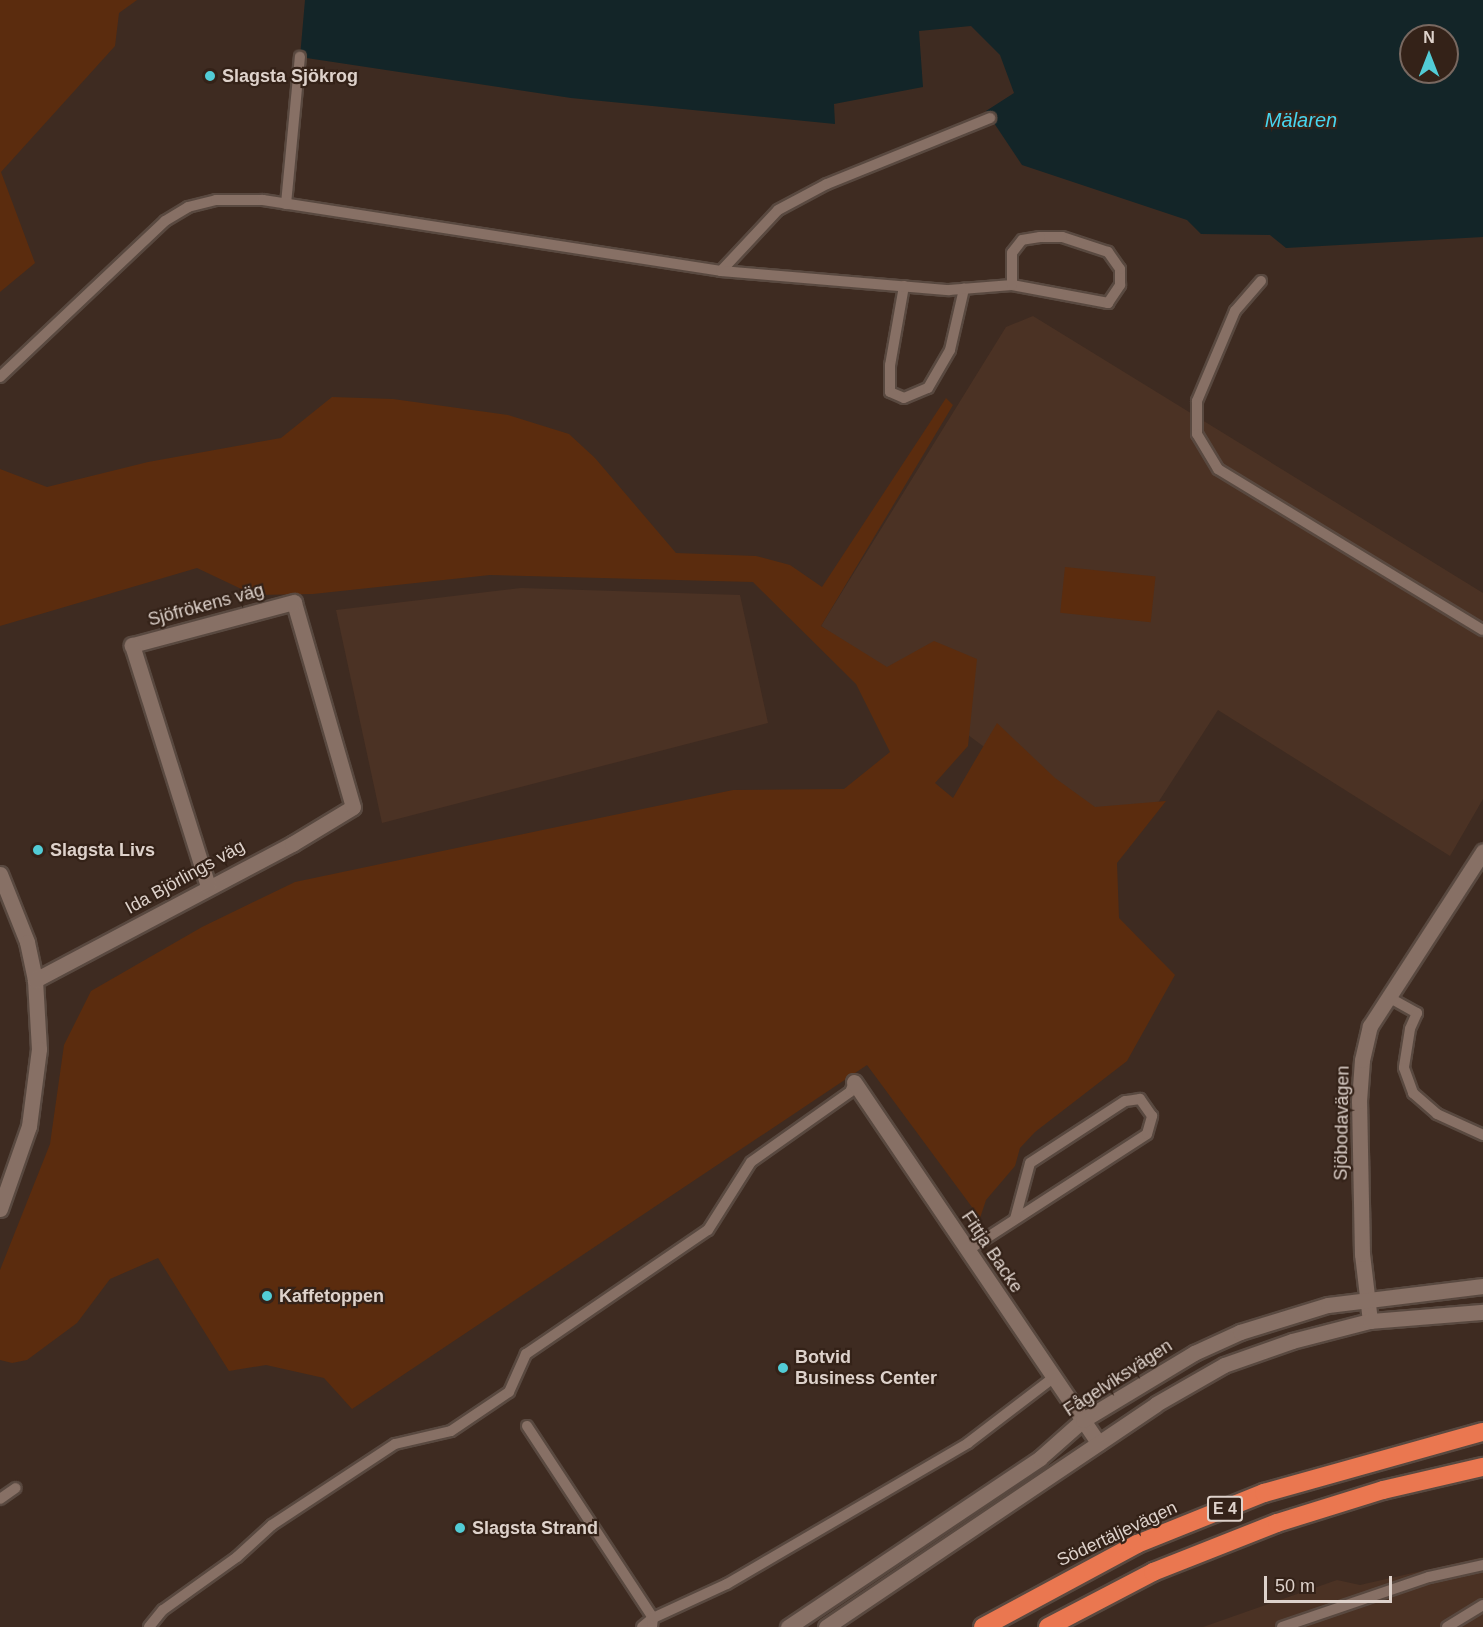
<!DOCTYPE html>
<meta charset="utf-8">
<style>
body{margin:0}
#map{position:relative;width:1483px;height:1627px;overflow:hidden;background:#3e2b21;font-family:Helvetica,sans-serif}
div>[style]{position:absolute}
.built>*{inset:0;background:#4b3224}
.green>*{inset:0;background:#5b2c0e;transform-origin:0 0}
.water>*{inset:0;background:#132528}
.roads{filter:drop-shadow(2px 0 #594940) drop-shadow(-2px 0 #594940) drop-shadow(0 2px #594940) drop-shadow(0 -2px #594940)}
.service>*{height:10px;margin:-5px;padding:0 5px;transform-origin:5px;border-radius:5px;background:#877065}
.minor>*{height:15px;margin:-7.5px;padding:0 7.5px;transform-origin:7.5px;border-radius:7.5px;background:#877065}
.secondary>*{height:15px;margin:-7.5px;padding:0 7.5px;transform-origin:7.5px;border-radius:7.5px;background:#877065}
.motorway>*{height:18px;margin:-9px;padding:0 9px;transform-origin:9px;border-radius:9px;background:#ea7750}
.dots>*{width:16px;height:16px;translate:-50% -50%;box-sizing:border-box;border:3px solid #342218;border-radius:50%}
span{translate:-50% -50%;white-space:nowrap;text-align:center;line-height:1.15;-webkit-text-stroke:4.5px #342218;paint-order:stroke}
.shield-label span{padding:2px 4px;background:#342218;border:2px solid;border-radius:4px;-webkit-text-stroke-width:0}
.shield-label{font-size:16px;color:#ded2cb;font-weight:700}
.poi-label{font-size:18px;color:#ded2cb;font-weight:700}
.left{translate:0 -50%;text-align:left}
.street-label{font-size:18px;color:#ded2cb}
.water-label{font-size:20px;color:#47d5ee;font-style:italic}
.north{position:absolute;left:1399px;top:24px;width:60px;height:60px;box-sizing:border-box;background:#342218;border:2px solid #786860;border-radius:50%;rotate:0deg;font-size:16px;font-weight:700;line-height:24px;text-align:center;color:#ded2cb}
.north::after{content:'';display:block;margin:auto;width:21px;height:27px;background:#52ccd6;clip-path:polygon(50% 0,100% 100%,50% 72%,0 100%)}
.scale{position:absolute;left:1264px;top:1576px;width:128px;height:27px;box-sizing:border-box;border:3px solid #ded2cb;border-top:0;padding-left:8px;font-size:18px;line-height:21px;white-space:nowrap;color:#ded2cb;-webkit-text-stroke:4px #342218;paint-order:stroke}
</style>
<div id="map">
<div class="built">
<i style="clip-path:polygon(1033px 316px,1483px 593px,1483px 799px,1450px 856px,1218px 710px,1126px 852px,821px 626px,1006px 327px)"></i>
<i style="clip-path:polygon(521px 588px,740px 595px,768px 723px,382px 823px,336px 610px)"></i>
<i style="clip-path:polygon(1483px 1557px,1483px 1627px,1203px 1627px,1337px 1580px,1360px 1585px)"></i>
</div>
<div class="green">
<i style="clip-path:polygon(0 0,137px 0,119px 13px,115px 46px,1px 172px,35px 263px,0 292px)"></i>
<i style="clip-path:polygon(332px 397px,393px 399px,508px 415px,569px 434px,595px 458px,676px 553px,756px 556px,790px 565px,822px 587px,946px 398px,953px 405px,821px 626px,887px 667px,934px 641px,977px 659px,968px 746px,935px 783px,953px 798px,997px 723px,1055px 778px,1095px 807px,1166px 801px,1117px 863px,1119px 918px,1175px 975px,1127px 1061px,1035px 1132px,1020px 1148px,1015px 1166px,986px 1200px,980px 1218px,867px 1065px,352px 1409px,324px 1378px,266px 1365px,229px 1371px,158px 1258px,110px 1279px,77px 1323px,27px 1360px,12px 1363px,0 1360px,0 1270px,50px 1144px,64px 1045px,91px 991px,202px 927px,295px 882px,733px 790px,844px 789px,890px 752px,856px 684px,753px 582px,490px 575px,313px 594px,254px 595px,197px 568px,0 626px,0 469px,47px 487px,148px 462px,281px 438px)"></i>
<i style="left:1065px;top:567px;width:91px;height:46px;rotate:6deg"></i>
</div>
<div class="water">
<i style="clip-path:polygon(evenodd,305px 0,1483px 0,1483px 237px,1286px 248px,1270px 235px,1201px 234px,1187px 220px,1022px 165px,986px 111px,1014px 93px,1000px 55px,971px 26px,919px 31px,923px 87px,834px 104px,835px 124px,571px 98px,300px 57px,305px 0,1411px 36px,1447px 36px,1447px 72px,1411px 72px,1411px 36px)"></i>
</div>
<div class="roads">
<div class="service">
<i style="left:286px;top:204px;width:148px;rotate:-84.6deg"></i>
<i style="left:721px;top:271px;width:83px;rotate:-46.9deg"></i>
<i style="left:778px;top:210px;width:55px;rotate:-28deg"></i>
<i style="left:827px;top:184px;width:176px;rotate:-22deg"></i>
<i style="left:1261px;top:281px;width:40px;rotate:131deg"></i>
<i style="left:1235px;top:311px;width:98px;rotate:112.9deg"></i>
<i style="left:1197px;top:401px;width:33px;rotate:90deg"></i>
<i style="left:1197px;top:434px;width:41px;rotate:59deg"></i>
<i style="left:1218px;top:469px;width:310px;rotate:31.3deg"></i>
<i style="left:904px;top:286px;width:80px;rotate:100deg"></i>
<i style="left:890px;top:365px;width:27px;rotate:90deg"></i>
<i style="left:890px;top:392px;width:15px;rotate:23deg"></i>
<i style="left:904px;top:398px;width:26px;rotate:-23deg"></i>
<i style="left:928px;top:388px;width:44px;rotate:-59.9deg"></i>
<i style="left:950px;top:350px;width:63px;rotate:-77.1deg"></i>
<i style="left:0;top:377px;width:227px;rotate:-43.4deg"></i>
<i style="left:165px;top:221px;width:27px;rotate:-31deg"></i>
<i style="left:188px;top:207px;width:29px;rotate:-14deg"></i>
<i style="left:216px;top:200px;width:47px"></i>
<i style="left:263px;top:200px;width:463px;rotate:8.8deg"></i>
<i style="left:721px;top:271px;width:229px;rotate:4.8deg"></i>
<i style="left:949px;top:290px;width:63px;rotate:-4.5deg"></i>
<i style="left:1012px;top:285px;width:98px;rotate:10.6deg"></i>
<i style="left:1108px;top:303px;width:22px;rotate:-56deg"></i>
<i style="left:1120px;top:285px;width:16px;rotate:-90deg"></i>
<i style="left:1120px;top:269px;width:21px;rotate:-125deg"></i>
<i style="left:1108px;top:252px;width:48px;rotate:-161.9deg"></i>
<i style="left:1062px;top:237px;width:22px;rotate:180deg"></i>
<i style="left:1040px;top:237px;width:18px;rotate:171deg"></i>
<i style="left:1022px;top:240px;width:16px;rotate:128deg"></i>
<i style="left:1012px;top:253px;width:32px;rotate:90deg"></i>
<i style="left:1390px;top:998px;width:31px;rotate:29deg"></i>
<i style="left:1417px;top:1013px;width:17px;rotate:114deg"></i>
<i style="left:1410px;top:1029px;width:39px;rotate:99deg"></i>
<i style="left:1404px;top:1068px;width:27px;rotate:70deg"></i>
<i style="left:1413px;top:1093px;width:32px;rotate:41deg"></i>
<i style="left:1437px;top:1114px;width:51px;rotate:24.5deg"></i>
<i style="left:968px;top:1250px;width:213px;rotate:-32.9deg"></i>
<i style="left:1147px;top:1134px;width:19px;rotate:-74deg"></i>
<i style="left:1152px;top:1116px;width:21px;rotate:-125deg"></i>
<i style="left:1140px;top:1099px;width:15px;rotate:172deg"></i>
<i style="left:1125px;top:1101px;width:113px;rotate:146.9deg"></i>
<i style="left:1030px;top:1163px;width:58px;rotate:105deg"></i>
<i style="left:527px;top:1426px;width:230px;rotate:56.7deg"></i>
<i style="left:653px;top:1618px;width:14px;rotate:141deg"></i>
<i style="left:0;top:1499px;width:19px;rotate:-35deg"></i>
<i style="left:149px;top:1627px;width:22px;rotate:-51deg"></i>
<i style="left:163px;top:1610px;width:91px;rotate:-35.6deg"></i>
<i style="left:237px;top:1557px;width:47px;rotate:-42.4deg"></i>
<i style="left:272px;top:1525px;width:147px;rotate:-33.4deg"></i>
<i style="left:395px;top:1444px;width:57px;rotate:-13.1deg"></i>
<i style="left:451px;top:1431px;width:70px;rotate:-33.9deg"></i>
<i style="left:509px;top:1392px;width:42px;rotate:-65.9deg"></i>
<i style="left:526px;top:1354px;width:220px;rotate:-34.3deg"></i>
<i style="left:708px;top:1230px;width:80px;rotate:-57.7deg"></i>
<i style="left:751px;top:1162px;width:121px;rotate:-35.3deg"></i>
<i style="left:850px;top:1092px;width:11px;rotate:-68deg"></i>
<i style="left:652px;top:1627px;width:9px;rotate:-84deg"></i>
<i style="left:653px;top:1618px;width:81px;rotate:-24.7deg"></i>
<i style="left:727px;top:1584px;width:279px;rotate:-30.3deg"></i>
<i style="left:968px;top:1443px;width:107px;rotate:-37.4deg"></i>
<i style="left:1282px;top:1627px;width:155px;rotate:-18.8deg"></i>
<i style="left:1429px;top:1577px;width:55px;rotate:-12.5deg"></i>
<i style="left:1447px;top:1627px;width:42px;rotate:-31.4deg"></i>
</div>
<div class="minor">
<i style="left:0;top:874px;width:73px;rotate:68.3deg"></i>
<i style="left:27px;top:942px;width:39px;rotate:78deg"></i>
<i style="left:35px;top:980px;width:69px;rotate:86.7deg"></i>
<i style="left:39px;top:1049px;width:78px;rotate:97.4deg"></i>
<i style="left:29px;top:1126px;width:88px;rotate:109.3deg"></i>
<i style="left:35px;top:980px;width:291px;rotate:-27.9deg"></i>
<i style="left:292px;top:844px;width:71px;rotate:-31.2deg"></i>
<i style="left:353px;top:807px;width:213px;rotate:-106.1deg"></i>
<i style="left:294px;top:602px;width:168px;rotate:165.1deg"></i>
<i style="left:132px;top:645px;width:253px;rotate:72.5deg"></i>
<i style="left:854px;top:1082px;width:436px;rotate:55.9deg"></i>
<i style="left:1370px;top:1321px;width:67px;rotate:-96.8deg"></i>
<i style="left:1362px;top:1254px;width:153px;rotate:-91.1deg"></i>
<i style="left:1359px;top:1101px;width:41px;rotate:-85.8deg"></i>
<i style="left:1362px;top:1060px;width:35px;rotate:-77deg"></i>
<i style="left:1370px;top:1026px;width:208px;rotate:-57.1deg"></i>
</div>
<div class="secondary">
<i style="left:788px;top:1627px;width:303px;rotate:-33.8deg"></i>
<i style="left:1040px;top:1458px;width:57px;rotate:-41.5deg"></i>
<i style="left:1083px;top:1420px;width:130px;rotate:-31.1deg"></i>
<i style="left:1194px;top:1353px;width:51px;rotate:-24.5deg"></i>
<i style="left:1240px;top:1332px;width:92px;rotate:-17.1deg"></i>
<i style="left:1328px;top:1305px;width:156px;rotate:-7deg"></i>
<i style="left:826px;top:1627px;width:398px;rotate:-34deg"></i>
<i style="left:1156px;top:1404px;width:78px;rotate:-29.8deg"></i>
<i style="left:1224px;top:1365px;width:72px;rotate:-19.4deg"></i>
<i style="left:1292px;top:1341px;width:81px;rotate:-14.4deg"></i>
<i style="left:1370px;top:1321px;width:113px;rotate:-4.6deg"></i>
</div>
<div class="motorway">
<i style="left:983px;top:1627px;width:175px;rotate:-28.3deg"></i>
<i style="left:1137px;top:1544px;width:137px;rotate:-21.9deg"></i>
<i style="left:1264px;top:1493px;width:227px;rotate:-15.6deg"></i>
<i style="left:1048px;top:1627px;width:119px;rotate:-27.6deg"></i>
<i style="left:1153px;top:1572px;width:133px;rotate:-21.6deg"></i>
<i style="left:1277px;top:1523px;width:111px;rotate:-17.3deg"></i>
<i style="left:1383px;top:1490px;width:103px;rotate:-13deg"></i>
</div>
</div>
<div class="dots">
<i style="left:210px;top:76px;background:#52ccd6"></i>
<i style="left:38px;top:850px;background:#52ccd6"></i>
<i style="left:267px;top:1296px;background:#52ccd6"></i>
<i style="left:783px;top:1368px;background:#52ccd6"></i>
<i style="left:460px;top:1528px;background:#52ccd6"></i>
</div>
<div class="shield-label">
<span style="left:1225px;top:1509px">E 4</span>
</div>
<div class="poi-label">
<span class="left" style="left:222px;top:76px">Slagsta Sjökrog</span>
<span class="left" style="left:50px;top:850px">Slagsta Livs</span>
<span class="left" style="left:279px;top:1296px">Kaffetoppen</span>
<span class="left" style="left:795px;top:1368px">Botvid<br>Business Center</span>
<span class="left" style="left:472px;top:1528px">Slagsta Strand</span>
</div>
<div class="street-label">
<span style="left:206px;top:605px;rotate:-15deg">Sjöfrökens väg</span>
<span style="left:185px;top:877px;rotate:-29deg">Ida Björlings väg</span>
<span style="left:1342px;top:1123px;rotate:-89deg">Sjöbodavägen</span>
<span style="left:992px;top:1252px;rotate:56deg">Fittja Backe</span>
<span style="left:1118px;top:1378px;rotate:-33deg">Fågelviksvägen</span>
<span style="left:1117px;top:1534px;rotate:-25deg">Södertäljevägen</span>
</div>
<div class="water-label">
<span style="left:1301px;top:120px">Mälaren</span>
</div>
<div class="north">N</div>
<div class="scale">50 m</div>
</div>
